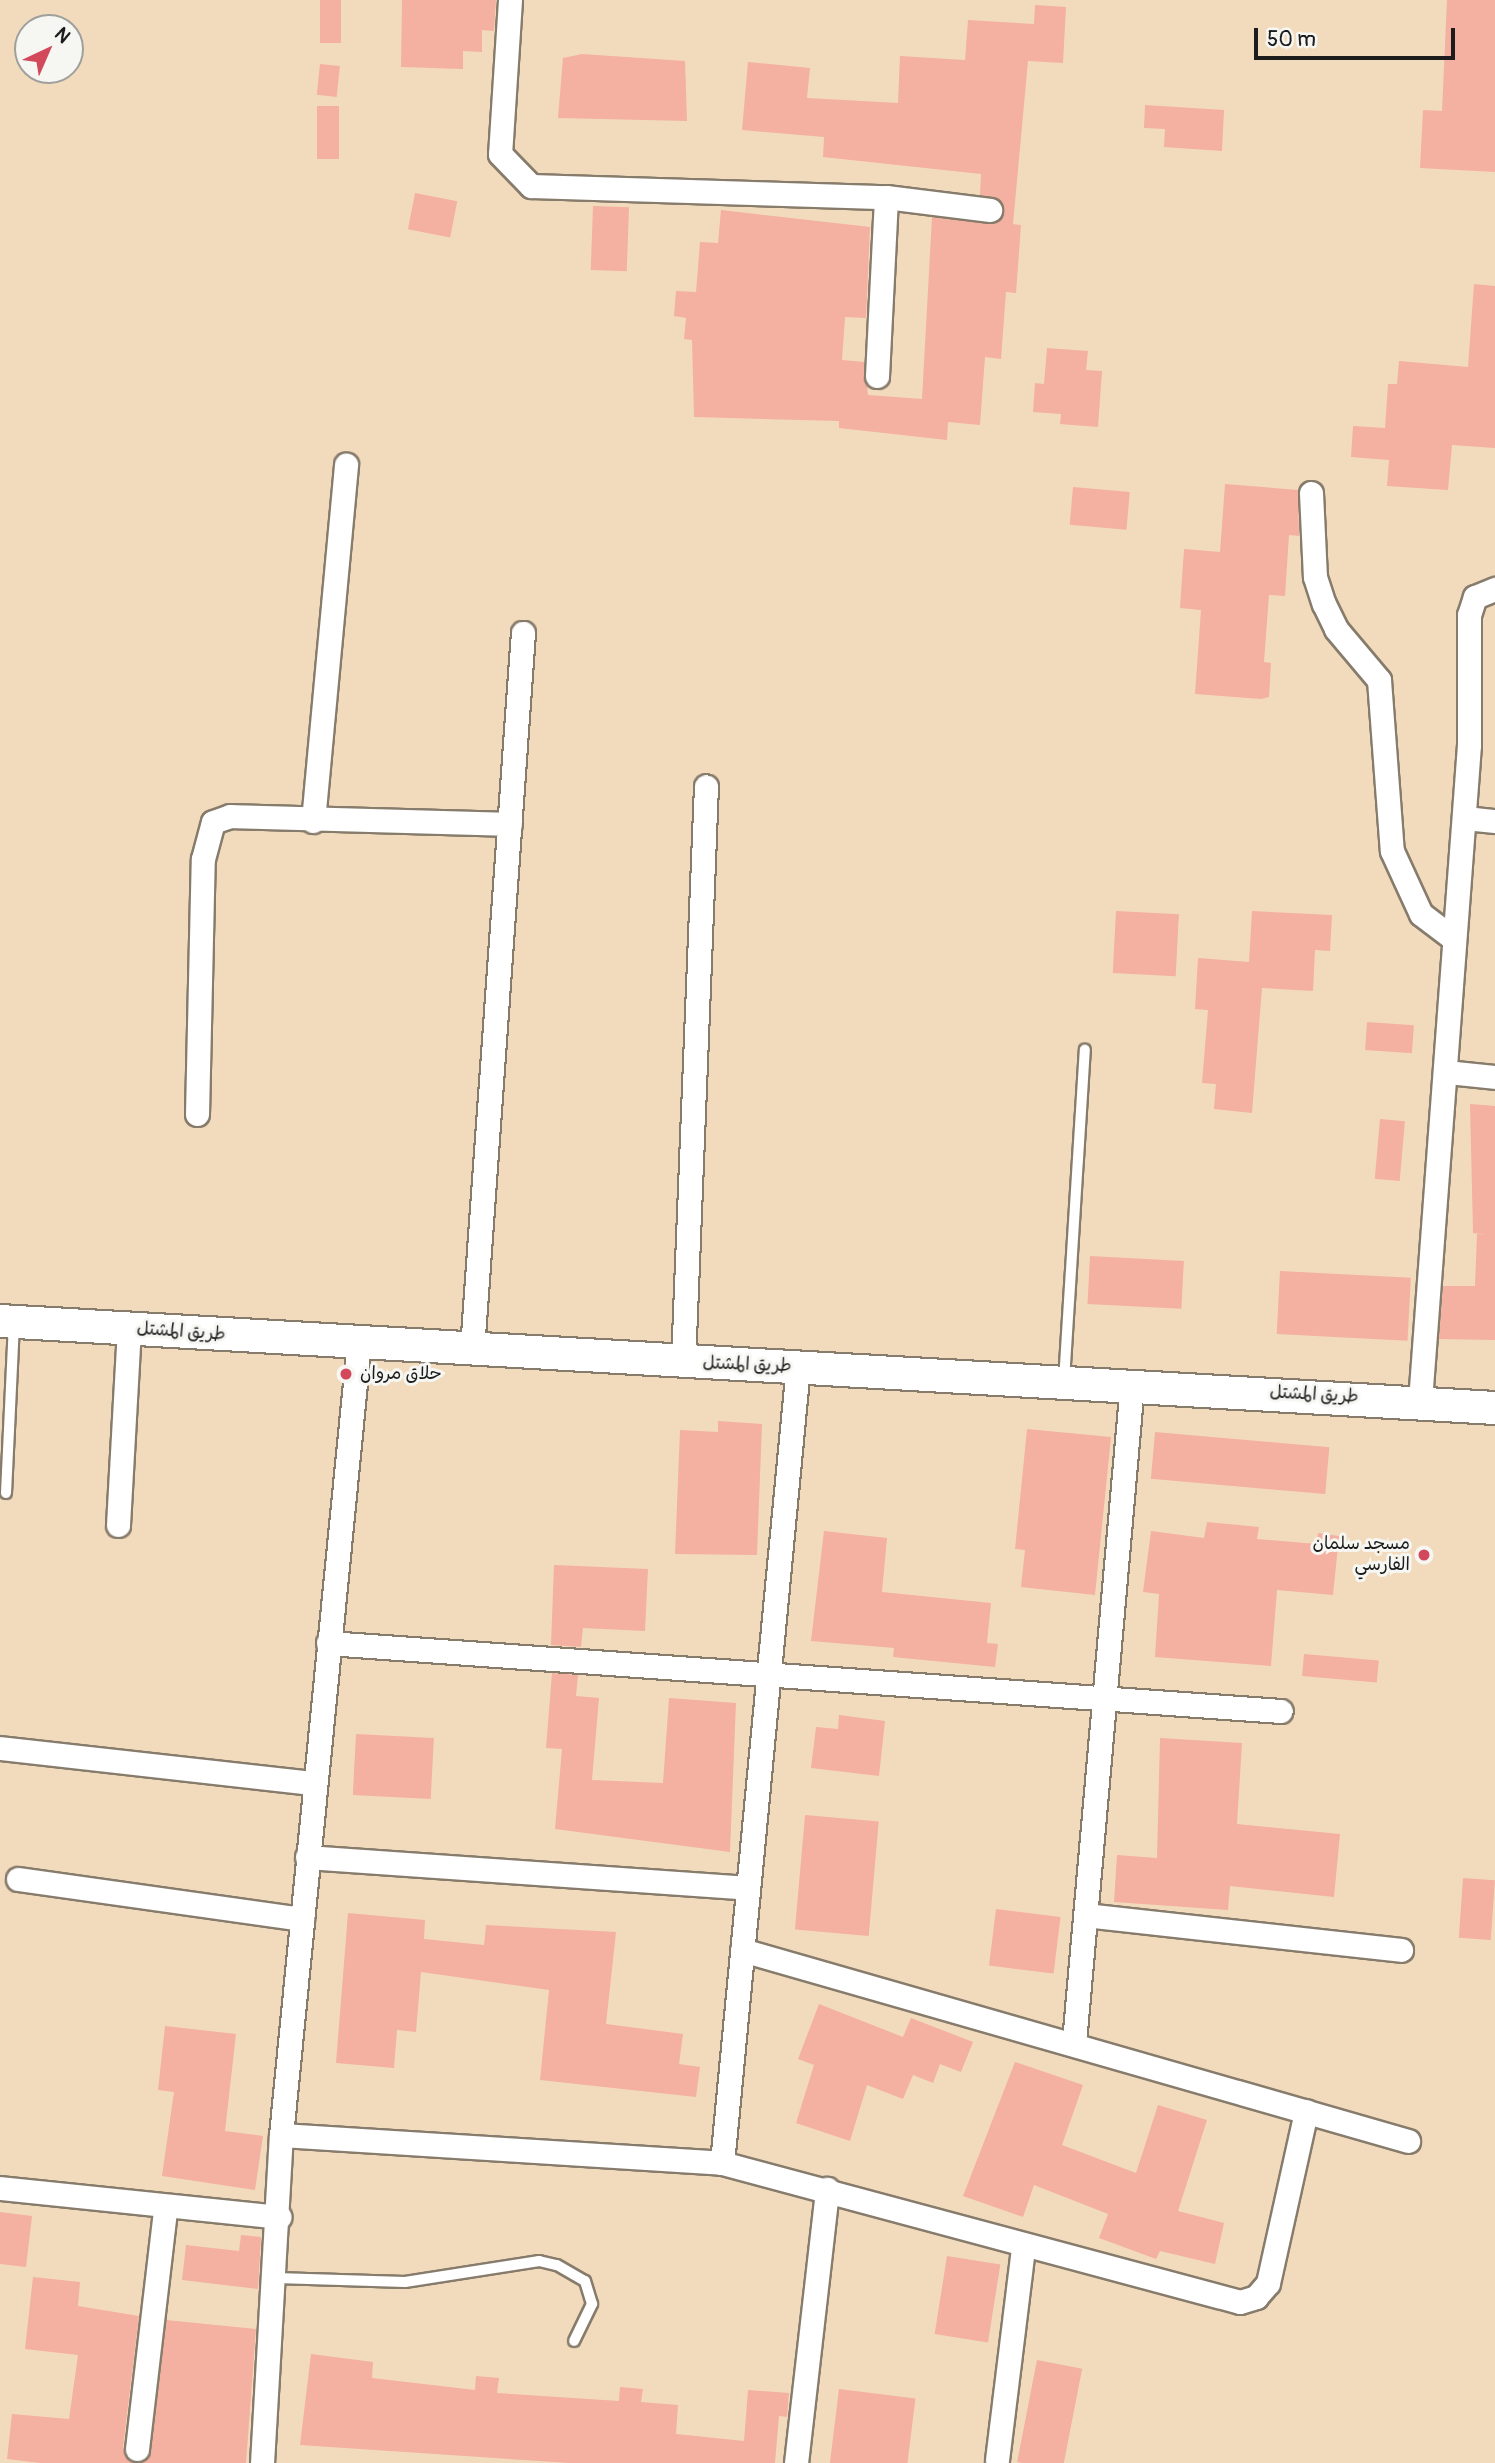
<!DOCTYPE html>
<meta charset="utf-8">
<style>
body{margin:0}
#map{position:relative;width:1495px;height:2463px;overflow:hidden;background:#f2dbbd;font-family:Pangolin,"Playpen Sans Arabic",sans-serif}
div>[style]{position:absolute}
.building>*{inset:0;background:#f4b0a0;transform-origin:0 0}
.roads{filter:drop-shadow(2px 0 #877c6c) drop-shadow(-2px 0 #877c6c) drop-shadow(0 2px #877c6c) drop-shadow(0 -2px #877c6c)}
.service>*{height:10px;margin:-5px;padding:0 5px;transform-origin:5px;border-radius:5px;background:#fff}
.minor>*{height:23px;margin:-11.5px;padding:0 11.5px;transform-origin:11.5px;border-radius:11.5px;background:#fff}
.secondary>*{height:32px;margin:-16px;padding:0 16px;transform-origin:16px;border-radius:16px;background:#fff}
.dots>*{width:19px;height:19px;translate:-50% -50%;box-sizing:border-box;border:4px solid #f6f6f2;border-radius:50%}
span{translate:-50% -50%;white-space:nowrap;text-align:center;line-height:1.15;-webkit-text-stroke:6px #f6f6f2;paint-order:stroke}
.street-label{font-size:18px;color:#1c1c1c}
.poi-label{font-size:18px;color:#1c1c1c}
.left{translate:0 -50%;text-align:left}
.right{translate:-100% -50%;text-align:right}
.north{position:absolute;left:14px;top:14px;width:70px;height:70px;box-sizing:border-box;background:#f6f6f2;border:2px solid #9f9f9c;border-radius:50%;rotate:44deg;font-size:19px;font-weight:700;line-height:28px;text-align:center;color:#1c1c1c}
.north::after{content:'';display:block;margin:auto;width:24px;height:32px;background:#d1495b;clip-path:polygon(50% 0,100% 100%,50% 72%,0 100%)}
.scale{position:absolute;left:1254px;top:28px;width:201px;height:32px;box-sizing:border-box;border:4px solid #1c1c1c;border-top:0;padding-left:9px;font-size:21px;line-height:24px;white-space:nowrap;color:#1c1c1c;-webkit-text-stroke:5px #f6f6f2;paint-order:stroke}
</style>
<div id="map">
<div class="building">
<i style="left:320px;top:0;width:21px;height:43px"></i>
<i style="clip-path:polygon(402px 0,496px 0,494px 31px,482px 30px,482px 52px,463px 51px,463px 69px,401px 67px)"></i>
<i style="clip-path:polygon(1447px 0,1495px 0,1495px 172px,1420px 168px,1423px 110px,1442px 111px)"></i>
<i style="clip-path:polygon(1035px 5px,1066px 7px,1063px 63px,1028px 61px,1013px 224px,1021px 225px,1016px 293px,1006px 292px,1001px 359px,985px 357px,980px 425px,948px 422px,947px 440px,839px 428px,839px 421px,694px 417px,692px 340px,684px 339px,686px 318px,674px 316px,676px 291px,696px 292px,700px 242px,718px 243px,721px 210px,870px 227px,866px 318px,845px 317px,842px 360px,864px 362px,868px 395px,922px 399px,932px 217px,989px 224px,1004px 212px,998px 199px,980px 195px,981px 174px,823px 157px,824px 137px,742px 130px,748px 62px,810px 68px,807px 98px,898px 103px,900px 56px,965px 60px,968px 20px,1034px 24px)"></i>
<i style="clip-path:polygon(582px 54px,685px 61px,687px 121px,558px 118px,563px 58px)"></i>
<i style="left:320px;top:64px;width:20px;height:31px;rotate:6deg"></i>
<i style="clip-path:polygon(1145px 105px,1224px 110px,1222px 151px,1164px 147px,1165px 129px,1144px 128px)"></i>
<i style="left:317px;top:106px;width:22px;height:53px"></i>
<i style="left:415px;top:193px;width:43px;height:37px;rotate:11deg"></i>
<i style="left:593px;top:206px;width:36px;height:64px;rotate:2deg"></i>
<i style="clip-path:polygon(1474px 284px,1495px 286px,1495px 448px,1452px 445px,1448px 490px,1387px 486px,1389px 460px,1351px 457px,1353px 426px,1385px 428px,1388px 384px,1397px 384px,1399px 361px,1468px 367px)"></i>
<i style="clip-path:polygon(1047px 348px,1088px 351px,1086px 370px,1102px 371px,1098px 427px,1060px 424px,1061px 414px,1033px 412px,1035px 383px,1044px 384px)"></i>
<i style="clip-path:polygon(1225px 484px,1298px 490px,1299px 536px,1289px 535px,1285px 596px,1269px 595px,1264px 662px,1271px 663px,1269px 697px,1261px 699px,1195px 694px,1201px 610px,1180px 608px,1184px 549px,1220px 552px)"></i>
<i style="left:1073px;top:487px;width:57px;height:38px;rotate:5deg"></i>
<i style="left:1116px;top:911px;width:63px;height:62px;rotate:3deg"></i>
<i style="clip-path:polygon(1252px 911px,1332px 915px,1330px 951px,1315px 950px,1313px 991px,1262px 988px,1252px 1113px,1214px 1109px,1216px 1084px,1202px 1083px,1208px 1010px,1195px 1009px,1198px 958px,1249px 962px)"></i>
<i style="left:1367px;top:1022px;width:47px;height:28px;rotate:4deg"></i>
<i style="clip-path:polygon(1470px 1104px,1495px 1106px,1495px 1340px,1439px 1339px,1443px 1286px,1475px 1286px,1477px 1234px,1488px 1235px,1473px 1233px)"></i>
<i style="left:1380px;top:1119px;width:25px;height:60px;rotate:5deg"></i>
<i style="left:1090px;top:1256px;width:94px;height:48px;rotate:3deg"></i>
<i style="left:1280px;top:1271px;width:131px;height:63px;rotate:3deg"></i>
<i style="clip-path:polygon(718px 1421px,762px 1424px,757px 1555px,675px 1554px,680px 1430px,718px 1432px)"></i>
<i style="clip-path:polygon(1027px 1429px,1111px 1437px,1095px 1595px,1021px 1587px,1025px 1550px,1015px 1549px)"></i>
<i style="left:1155px;top:1432px;width:175px;height:47px;rotate:5deg"></i>
<i style="clip-path:polygon(1207px 1522px,1259px 1527px,1257px 1539px,1317px 1544px,1318px 1533px,1339px 1536px,1333px 1595px,1277px 1590px,1271px 1666px,1155px 1657px,1159px 1594px,1143px 1592px,1151px 1531px,1204px 1538px)"></i>
<i style="clip-path:polygon(824px 1531px,887px 1538px,882px 1592px,991px 1603px,987px 1643px,998px 1644px,995px 1667px,893px 1657px,894px 1648px,811px 1641px)"></i>
<i style="clip-path:polygon(554px 1565px,648px 1569px,645px 1631px,583px 1628px,581px 1647px,551px 1645px)"></i>
<i style="left:1304px;top:1654px;width:75px;height:22px;rotate:5deg"></i>
<i style="clip-path:polygon(552px 1673px,578px 1675px,576px 1696px,599px 1698px,592px 1780px,663px 1783px,669px 1698px,736px 1703px,730px 1852px,555px 1829px,562px 1749px,546px 1748px)"></i>
<i style="clip-path:polygon(839px 1715px,885px 1721px,879px 1776px,811px 1768px,816px 1727px,838px 1729px)"></i>
<i style="left:356px;top:1734px;width:78px;height:61px;rotate:3deg"></i>
<i style="clip-path:polygon(1160px 1738px,1242px 1743px,1237px 1824px,1340px 1834px,1334px 1897px,1230px 1886px,1228px 1910px,1114px 1902px,1117px 1855px,1157px 1858px)"></i>
<i style="left:805px;top:1815px;width:74px;height:115px;rotate:5deg"></i>
<i style="left:1463px;top:1878px;width:32px;height:60px;rotate:4deg"></i>
<i style="left:996px;top:1909px;width:65px;height:57px;rotate:7deg"></i>
<i style="clip-path:polygon(348px 1913px,425px 1920px,424px 1939px,484px 1945px,486px 1925px,616px 1932px,606px 2024px,683px 2034px,679px 2064px,700px 2067px,696px 2097px,540px 2080px,549px 1990px,421px 1972px,416px 2032px,397px 2030px,394px 2068px,336px 2063px)"></i>
<i style="clip-path:polygon(819px 2004px,903px 2037px,911px 2018px,973px 2042px,961px 2072px,940px 2064px,933px 2083px,913px 2075px,903px 2099px,867px 2085px,850px 2141px,796px 2123px,814px 2065px,798px 2059px)"></i>
<i style="clip-path:polygon(165px 2026px,236px 2034px,225px 2131px,263px 2136px,255px 2190px,162px 2176px,174px 2092px,158px 2090px)"></i>
<i style="clip-path:polygon(1015px 2062px,1083px 2085px,1062px 2145px,1136px 2173px,1158px 2105px,1207px 2120px,1178px 2211px,1224px 2223px,1215px 2264px,1160px 2251px,1156px 2259px,1099px 2238px,1108px 2214px,1034px 2185px,1023px 2217px,963px 2196px)"></i>
<i style="clip-path:polygon(0 2212px,32px 2216px,26px 2267px,0 2264px)"></i>
<i style="clip-path:polygon(241px 2235px,261px 2237px,258px 2289px,182px 2280px,186px 2245px,239px 2251px)"></i>
<i style="left:947px;top:2256px;width:54px;height:79px;rotate:9deg"></i>
<i style="clip-path:polygon(33px 2277px,80px 2282px,78px 2306px,139px 2316px,123px 2447px,135px 2463px,151px 2451px,166px 2320px,256px 2329px,246px 2463px,40px 2463px,7px 2459px,12px 2414px,69px 2419px,78px 2355px,25px 2349px)"></i>
<i style="clip-path:polygon(311px 2354px,373px 2362px,372px 2378px,475px 2390px,476px 2376px,499px 2378px,497px 2393px,619px 2401px,620px 2387px,643px 2389px,641px 2402px,678px 2405px,676px 2434px,744px 2441px,748px 2390px,789px 2393px,787px 2417px,779px 2416px,775px 2463px,569px 2463px,300px 2445px)"></i>
<i style="left:1037px;top:2360px;width:46px;height:104px;rotate:11deg"></i>
<i style="left:839px;top:2389px;width:77px;height:75px;rotate:7deg"></i>
</div>
<div class="roads">
<div class="service">
<i style="left:1064px;top:1381px;width:332px;rotate:-86.4deg"></i>
<i style="left:6px;top:1493px;width:169px;rotate:-87.3deg"></i>
<i style="left:276px;top:2278px;width:129px;rotate:1.8deg"></i>
<i style="left:405px;top:2282px;width:136px;rotate:-8.9deg"></i>
<i style="left:539px;top:2261px;width:18px;rotate:13deg"></i>
<i style="left:557px;top:2265px;width:32px;rotate:30deg"></i>
<i style="left:585px;top:2281px;width:24px;rotate:73deg"></i>
<i style="left:592px;top:2304px;width:41px;rotate:115.9deg"></i>
</div>
<div class="minor">
<i style="left:510px;top:0;width:154px;rotate:93.7deg"></i>
<i style="left:500px;top:154px;width:45px;rotate:45.9deg"></i>
<i style="left:531px;top:186px;width:355px;rotate:1.8deg"></i>
<i style="left:886px;top:197px;width:105px;rotate:7.1deg"></i>
<i style="left:877px;top:376px;width:179px;rotate:-87.1deg"></i>
<i style="left:1311px;top:493px;width:84px;rotate:87.3deg"></i>
<i style="left:1315px;top:577px;width:28px;rotate:72deg"></i>
<i style="left:1324px;top:604px;width:28px;rotate:64deg"></i>
<i style="left:1336px;top:629px;width:67px;rotate:49.9deg"></i>
<i style="left:1379px;top:680px;width:171px;rotate:85.7deg"></i>
<i style="left:1392px;top:851px;width:69px;rotate:65.3deg"></i>
<i style="left:1421px;top:914px;width:41px;rotate:37.1deg"></i>
<i style="left:1465px;top:818px;width:30px;rotate:6deg"></i>
<i style="left:313px;top:821px;width:358px;rotate:-84.7deg"></i>
<i style="left:1447px;top:1072px;width:48px;rotate:5.9deg"></i>
<i style="left:197px;top:1114px;width:255px;rotate:-88.7deg"></i>
<i style="left:203px;top:859px;width:38px;rotate:-75deg"></i>
<i style="left:213px;top:822px;width:18px;rotate:-19deg"></i>
<i style="left:230px;top:816px;width:280px;rotate:1.6deg"></i>
<i style="left:472px;top:1349px;width:718px;rotate:-85.93deg"></i>
<i style="left:683px;top:1363px;width:577px;rotate:-87.72deg"></i>
<i style="left:1420px;top:1401px;width:658px;rotate:-85.73deg"></i>
<i style="left:1469px;top:745px;width:130px;rotate:-90deg"></i>
<i style="left:1469px;top:615px;width:19px;rotate:-72deg"></i>
<i style="left:1475px;top:597px;width:22px;rotate:-22deg"></i>
<i style="left:118px;top:1525px;width:196px;rotate:-86.8deg"></i>
<i style="left:328px;top:1643px;width:955px;rotate:4.08deg"></i>
<i style="left:0;top:1748px;width:316px;rotate:6.4deg"></i>
<i style="left:307px;top:1857px;width:442px;rotate:4deg"></i>
<i style="left:18px;top:1879px;width:287px;rotate:8deg"></i>
<i style="left:1085px;top:1915px;width:318px;rotate:6.3deg"></i>
<i style="left:742px;top:1950px;width:693px;rotate:16deg"></i>
<i style="left:1074px;top:2042px;width:661px;rotate:-84.96deg"></i>
<i style="left:281px;top:2135px;width:442px;rotate:3.6deg"></i>
<i style="left:722px;top:2163px;width:536px;rotate:15.02deg"></i>
<i style="left:1240px;top:2302px;width:17px;rotate:-17deg"></i>
<i style="left:1256px;top:2297px;width:18px;rotate:-49deg"></i>
<i style="left:1268px;top:2283px;width:176px;rotate:-77.5deg"></i>
<i style="left:722px;top:2163px;width:801px;rotate:-84.55deg"></i>
<i style="left:0;top:2188px;width:281px;rotate:5.9deg"></i>
<i style="left:137px;top:2449px;width:241px;rotate:-83.3deg"></i>
<i style="left:997px;top:2460px;width:213px;rotate:-83deg"></i>
<i style="left:262px;top:2463px;width:329px;rotate:-86.7deg"></i>
<i style="left:281px;top:2135px;width:796px;rotate:-84.38deg"></i>
<i style="left:796px;top:2463px;width:276px;rotate:-83.5deg"></i>
</div>
<div class="secondary">
<i style="left:0;top:1321px;width:1498px;rotate:3.33deg"></i>
</div>
</div>
<div class="dots">
<i style="left:346px;top:1374px;background:#d1495b"></i>
<i style="left:1424px;top:1555px;background:#d1495b"></i>
</div>
<div class="street-label">
<span style="left:181px;top:1332px;rotate:4deg">طريق المشتل</span>
<span style="left:747px;top:1365px;rotate:2deg">طريق المشتل</span>
<span style="left:1314px;top:1395px;rotate:3deg">طريق المشتل</span>
</div>
<div class="poi-label">
<span class="left" style="left:360px;top:1374px">حلاق مروان</span>
<span class="right" style="left:1410px;top:1555px">مسجد سلمان<br>الفارسي</span>
</div>
<div class="north">N</div>
<div class="scale">50 m</div>
</div>
